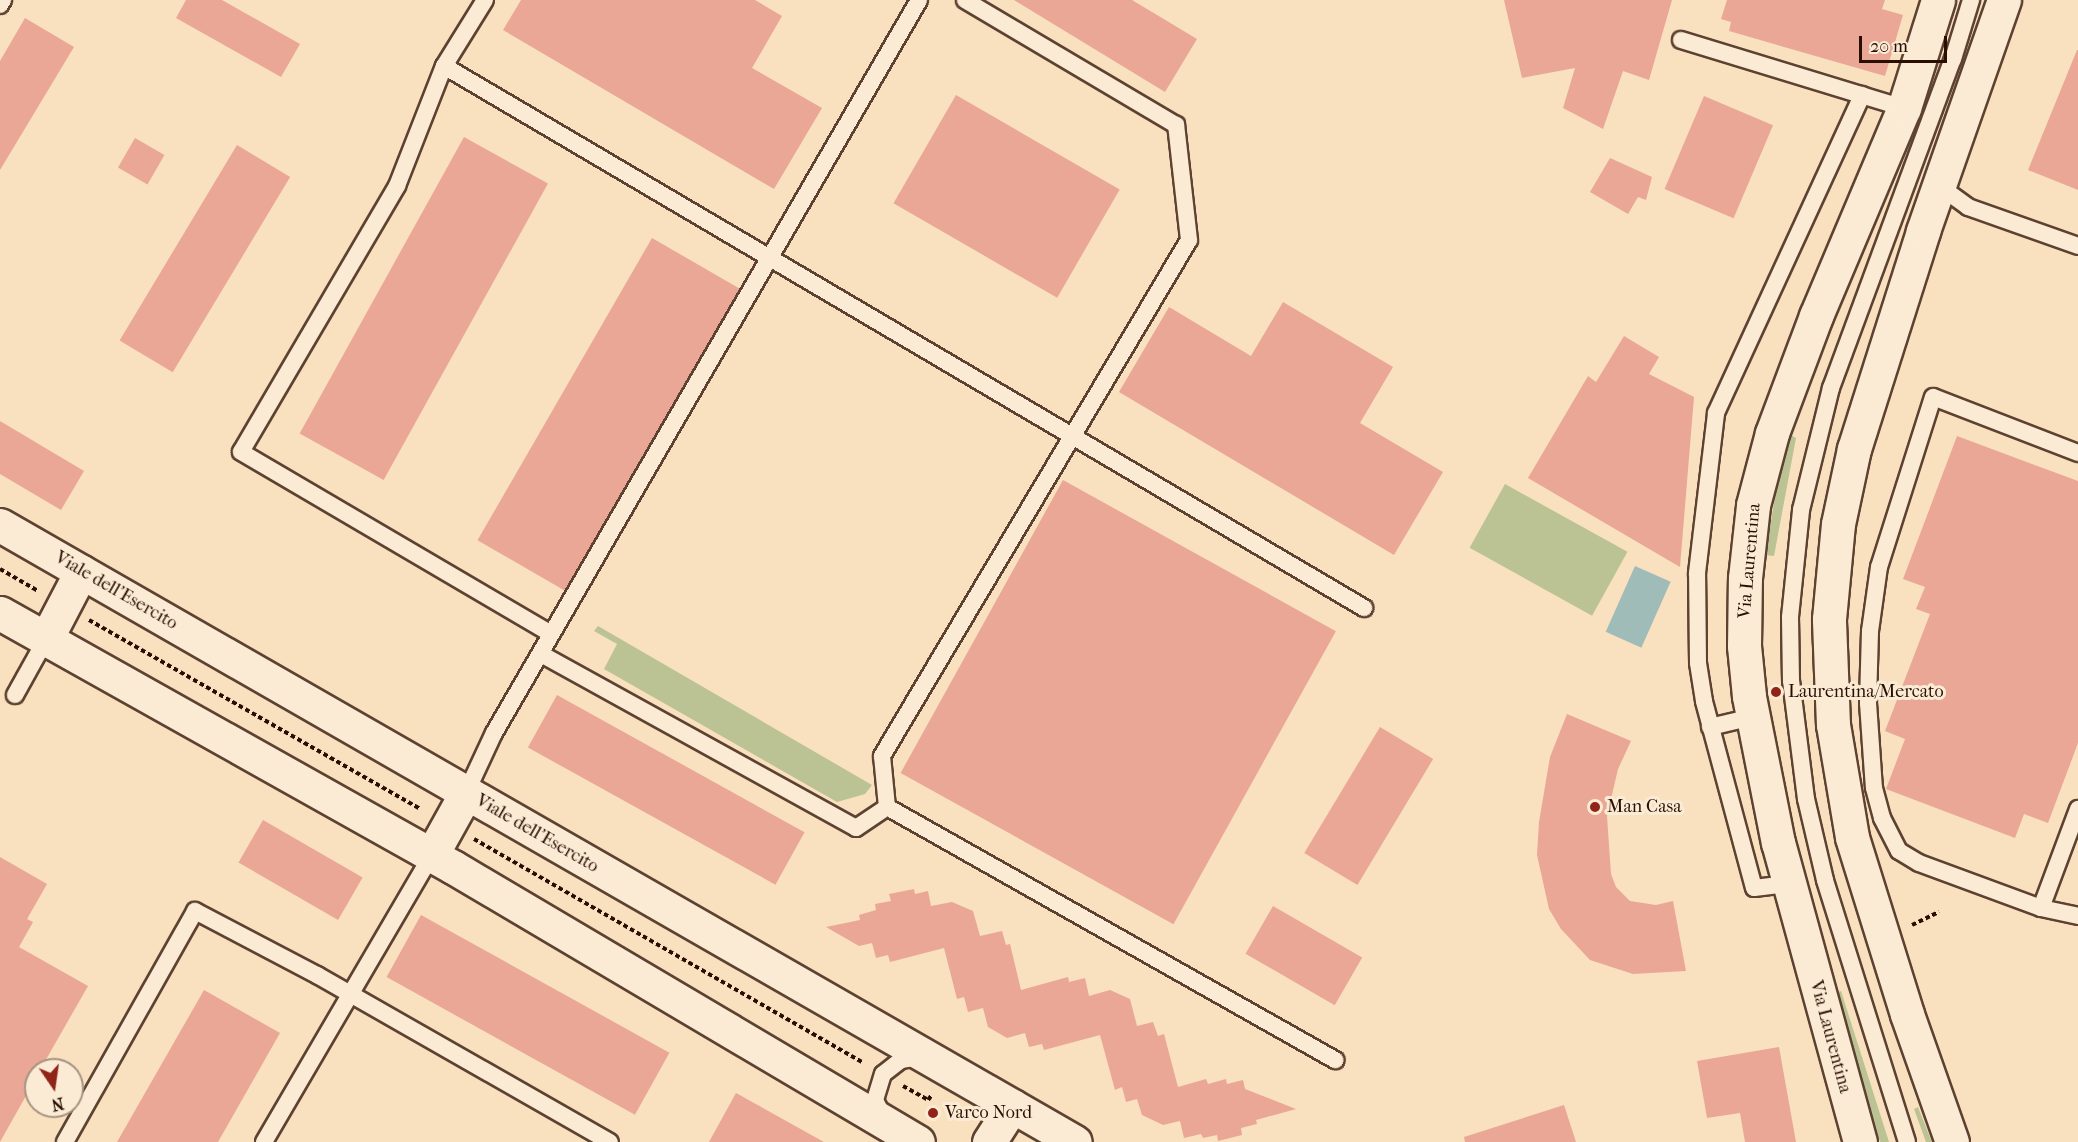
<!DOCTYPE html>
<style>
body{margin:0}
#map{position:relative;width:2078px;height:1142px;overflow:hidden;background:#f9e0bf;font-family:"IM FELL French Canon",serif}
div>[style]{position:absolute}
.green>*{inset:0;background:#bbc394;transform-origin:0 0}
.water>*{inset:0;background:#9fbcb8;transform-origin:0 0}
.building>*{inset:0;background:#eaa795;transform-origin:0 0}
.path>*{height:4px;margin-top:-2px;transform-origin:0;background:repeating-linear-gradient(90deg,#290e02 0 4.5px,transparent 0 7.5px)}
.roads{filter:drop-shadow(2px 0 #5d4231) drop-shadow(-2px 0 #5d4231) drop-shadow(0 2px #5d4231) drop-shadow(0 -2px #5d4231)}
.service>*{height:16px;margin:-8px;padding:0 8px;transform-origin:8px;border-radius:8px;background:#fbebd5}
.minor>*{height:33px;margin:-16.5px;padding:0 16.5px;transform-origin:16.5px;border-radius:16.5px;background:#fbebd5}
.secondary>*{height:33px;margin:-16.5px;padding:0 16.5px;transform-origin:16.5px;border-radius:16.5px;background:#fbebd5}
.dots>*{width:16px;height:16px;translate:-50% -50%;box-sizing:border-box;border:3px solid #fbebd5;border-radius:50%}
span{translate:-50% -50%;white-space:nowrap;text-align:center;line-height:1.15;-webkit-text-stroke:6px #fbebd5;paint-order:stroke}
.street-label{font-size:18px;color:#290e02}
.poi-label{font-size:18px;color:#290e02}
.left{translate:0 -50%;text-align:left}
.north{position:absolute;left:24px;top:1058px;width:60px;height:60px;box-sizing:border-box;background:#fbebd5;border:2px solid #a79381;border-radius:50%;rotate:167deg;font-size:16px;font-weight:700;line-height:24px;text-align:center;color:#290e02}
.north::after{content:'';display:block;margin:auto;width:21px;height:27px;background:#8f2418;clip-path:polygon(50% 0,100% 100%,50% 72%,0 100%)}
.scale{position:absolute;left:1859px;top:36px;width:88px;height:27px;box-sizing:border-box;border:3px solid #290e02;border-top:0;padding-left:8px;font-size:18px;line-height:21px;white-space:nowrap;color:#290e02;-webkit-text-stroke:4px #fbebd5;paint-order:stroke}
</style>
<div id="map">
<div class="green">
<i style="clip-path:polygon(1791px 435px,1796px 438px,1774px 556px,1765px 555px,1777px 486px)"></i>
<i style="left:1505px;top:484px;width:140px;height:73px;rotate:29deg"></i>
<i style="clip-path:polygon(598px 626px,872px 785px,865px 794px,837px 802px,604px 669px,617px 644px,594px 631px)"></i>
<i style="clip-path:polygon(1841px 991px,1889px 1142px,1880px 1142px,1836px 993px)"></i>
<i style="clip-path:polygon(1918px 1107px,1931px 1140px,1932px 1142px,1926px 1142px,1914px 1109px)"></i>
</div>
<div class="water">
<i style="left:1635px;top:566px;width:39px;height:72px;rotate:24deg"></i>
</div>
<div class="building">
<i style="clip-path:polygon(186px 0,222px 0,300px 44px,281px 77px,176px 18px)"></i>
<i style="clip-path:polygon(521px 0,755px 0,782px 16px,752px 68px,822px 108px,774px 189px,503px 30px)"></i>
<i style="clip-path:polygon(1014px 0,1132px 0,1197px 39px,1165px 92px)"></i>
<i style="clip-path:polygon(1504px 0,1672px 0,1649px 80px,1623px 71px,1603px 129px,1563px 108px,1575px 68px,1522px 78px)"></i>
<i style="clip-path:polygon(1727px 0,1885px 0,1882px 9px,1903px 15px,1885px 76px,1729px 31px,1731px 22px,1721px 19px)"></i>
<i style="clip-path:polygon(25px 18px,74px 47px,0 170px,0 61px)"></i>
<i style="clip-path:polygon(2077px 50px,2078px 50px,2078px 190px,2028px 170px)"></i>
<i style="left:956px;top:95px;width:189px;height:125px;rotate:30deg"></i>
<i style="left:1704px;top:96px;width:75px;height:101px;rotate:23deg"></i>
<i style="left:464px;top:137px;width:96px;height:339px;rotate:29deg"></i>
<i style="left:135px;top:138px;width:34px;height:34px;rotate:30deg"></i>
<i style="left:237px;top:145px;width:62px;height:228px;rotate:31deg"></i>
<i style="clip-path:polygon(1610px 158px,1652px 177px,1646px 200px,1638px 197px,1628px 214px,1590px 192px)"></i>
<i style="left:652px;top:238px;width:102px;height:349px;rotate:30deg"></i>
<i style="clip-path:polygon(1283px 302px,1393px 367px,1360px 423px,1443px 472px,1394px 555px,1119px 392px,1169px 307px,1251px 356px)"></i>
<i style="clip-path:polygon(1624px 336px,1659px 357px,1649px 374px,1694px 397px,1680px 567px,1528px 478px,1588px 376px,1596px 382px)"></i>
<i style="clip-path:polygon(0 421px,84px 471px,61px 510px,0 474px)"></i>
<i style="clip-path:polygon(1957px 436px,2078px 481px,2078px 743px,2048px 823px,2024px 814px,2015px 838px,1886px 789px,1905px 739px,1885px 731px,1930px 614px,1916px 609px,1925px 587px,1903px 579px)"></i>
<i style="left:1063px;top:480px;width:312px;height:335px;rotate:29deg"></i>
<i style="left:557px;top:695px;width:283px;height:60px;rotate:29deg"></i>
<i style="clip-path:polygon(1567px 714px,1631px 741px,1618px 769px,1607px 816px,1611px 874px,1616px 887px,1630px 901px,1656px 905px,1673px 901px,1686px 971px,1633px 974px,1590px 960px,1561px 929px,1549px 909px,1537px 855px,1539px 822px,1550px 757px)"></i>
<i style="left:1380px;top:727px;width:62px;height:147px;rotate:31deg"></i>
<i style="left:263px;top:820px;width:115px;height:49px;rotate:30deg"></i>
<i style="clip-path:polygon(0 857px,47px 884px,27px 919px,33px 922px,19px 947px,88px 986px,40px 1070px,36px 1070px,36px 1078px,0 1142px)"></i>
<i style="clip-path:polygon(914px 889px,915px 894px,928px 891px,931px 906px,952px 902px,973px 911px,980px 936px,1002px 931px,1006px 945px,1010px 944px,1021px 990px,1068px 977px,1069px 982px,1085px 978px,1089px 996px,1110px 990px,1130px 999px,1137px 1026px,1153px 1022px,1158px 1036px,1164px 1034px,1178px 1087px,1206px 1079px,1208px 1084px,1226px 1079px,1227px 1084px,1243px 1080px,1245px 1089px,1296px 1109px,1256px 1120px,1257px 1124px,1241px 1128px,1242px 1135px,1218px 1141px,1217px 1135px,1203px 1138px,1201px 1134px,1184px 1138px,1180px 1121px,1163px 1125px,1142px 1115px,1137px 1099px,1126px 1102px,1122px 1087px,1115px 1090px,1100px 1035px,1044px 1050px,1042px 1044px,1029px 1047px,1025px 1033px,1007px 1038px,988px 1027px,983px 1008px,968px 1012px,964px 997px,957px 999px,944px 948px,890px 962px,888px 955px,876px 958px,872px 943px,859px 946px,826px 927px,860px 920px,859px 915px,876px 910px,875px 904px,891px 901px,889px 894px)"></i>
<i style="left:1273px;top:906px;width:103px;height:55px;rotate:30deg"></i>
<i style="left:421px;top:915px;width:284px;height:71px;rotate:29deg"></i>
<i style="clip-path:polygon(204px 990px,280px 1033px,218px 1142px,117px 1142px)"></i>
<i style="clip-path:polygon(1779px 1047px,1796px 1142px,1745px 1142px,1740px 1113px,1707px 1118px,1697px 1061px)"></i>
<i style="clip-path:polygon(736px 1093px,824px 1142px,709px 1142px)"></i>
<i style="clip-path:polygon(1564px 1105px,1576px 1142px,1465px 1142px,1464px 1137px)"></i>
</div>
<div class="path">
<i style="left:0;top:569px;width:44px;rotate:30.1deg"></i>
<i style="left:89px;top:620px;width:381px;rotate:29.7deg"></i>
<i style="left:474px;top:839px;width:449px;rotate:29.9deg"></i>
<i style="left:1912px;top:925px;width:30px;rotate:-26deg"></i>
<i style="left:903px;top:1086px;width:29px;rotate:29deg"></i>
<i style="left:928px;top:1100px;width:5px;rotate:-53deg"></i>
</div>
<div class="roads">
<div class="service">
<i style="left:485px;top:0;width:78px;rotate:121.8deg"></i>
<i style="left:444px;top:66px;width:129px;rotate:111.4deg"></i>
<i style="left:397px;top:186px;width:308px;rotate:120.4deg"></i>
<i style="left:241px;top:452px;width:359px;rotate:30.4deg"></i>
<i style="left:0;top:5px;width:6px;rotate:-59deg"></i>
<i style="left:1681px;top:40px;width:233px;rotate:17deg"></i>
<i style="left:444px;top:66px;width:1068px;rotate:30.5deg"></i>
<i style="left:1938px;top:185px;width:37px;rotate:36deg"></i>
<i style="left:1968px;top:207px;width:117px;rotate:19.5deg"></i>
<i style="left:2078px;top:453px;width:155px;rotate:-158.9deg"></i>
<i style="left:1933px;top:397px;width:178px;rotate:107.6deg"></i>
<i style="left:1879px;top:567px;width:65px;rotate:98deg"></i>
<i style="left:1870px;top:631px;width:72px;rotate:91.6deg"></i>
<i style="left:1868px;top:703px;width:85px;rotate:86deg"></i>
<i style="left:1874px;top:788px;width:31px;rotate:75deg"></i>
<i style="left:1882px;top:818px;width:37px;rotate:63deg"></i>
<i style="left:1899px;top:851px;width:23px;rotate:31deg"></i>
<i style="left:1919px;top:863px;width:130px;rotate:20.2deg"></i>
<i style="left:2041px;top:908px;width:38px;rotate:12deg"></i>
<i style="left:541px;top:654px;width:360px;rotate:28.9deg"></i>
<i style="left:856px;top:828px;width:37px;rotate:-34deg"></i>
<i style="left:887px;top:807px;width:515px;rotate:29.45deg"></i>
<i style="left:15px;top:695px;width:64px;rotate:-61deg"></i>
<i style="left:1710px;top:727px;width:43px;rotate:-13.4deg"></i>
<i style="left:466px;top:793px;width:66px;rotate:-65deg"></i>
<i style="left:494px;top:733px;width:847px;rotate:-59.89deg"></i>
<i style="left:887px;top:807px;width:51px;rotate:-95.6deg"></i>
<i style="left:882px;top:756px;width:600px;rotate:-59.25deg"></i>
<i style="left:1189px;top:240px;width:116px;rotate:-96.4deg"></i>
<i style="left:1176px;top:125px;width:245px;rotate:-149.4deg"></i>
<i style="left:1787px;top:884px;width:33px;rotate:173deg"></i>
<i style="left:1754px;top:888px;width:194px;rotate:-105deg"></i>
<i style="left:1704px;top:701px;width:38px;rotate:-99deg"></i>
<i style="left:1698px;top:663px;width:90px;rotate:-90.6deg"></i>
<i style="left:1697px;top:573px;width:161px;rotate:-83.2deg"></i>
<i style="left:1716px;top:413px;width:350px;rotate:-65.3deg"></i>
<i style="left:2041px;top:908px;width:106px;rotate:-69.5deg"></i>
<i style="left:883px;top:1116px;width:18px;rotate:-117deg"></i>
<i style="left:875px;top:1100px;width:27px;rotate:-73deg"></i>
<i style="left:883px;top:1074px;width:23px;rotate:-38deg"></i>
<i style="left:901px;top:1060px;width:20px;rotate:-9deg"></i>
<i style="left:65px;top:1142px;width:265px;rotate:-60.6deg"></i>
<i style="left:195px;top:911px;width:138px;rotate:27.7deg"></i>
<i style="left:317px;top:975px;width:337px;rotate:29.7deg"></i>
<i style="left:264px;top:1142px;width:331px;rotate:-59.7deg"></i>
<i style="left:1907px;top:1142px;width:275px;rotate:-107.4deg"></i>
<i style="left:1825px;top:880px;width:83px;rotate:-103.2deg"></i>
<i style="left:1806px;top:799px;width:119px;rotate:-97.2deg"></i>
<i style="left:1791px;top:681px;width:64px;rotate:-90.9deg"></i>
<i style="left:1790px;top:617px;width:108px;rotate:-84.1deg"></i>
<i style="left:1801px;top:510px;width:126px;rotate:-76.2deg"></i>
<i style="left:1831px;top:388px;width:351px;rotate:-69.7deg"></i>
<i style="left:1953px;top:59px;width:62px;rotate:-73deg"></i>
</div>
<div class="minor">
<i style="left:0;top:525px;width:1239px;rotate:29.85deg"></i>
<i style="left:0;top:613px;width:519px;rotate:29.28deg"></i>
<i style="left:453px;top:867px;width:540px;rotate:30.6deg"></i>
<i style="left:46px;top:639px;width:76px;rotate:-62.4deg"></i>
<i style="left:431px;top:856px;width:72px;rotate:-60.9deg"></i>
<i style="left:989px;top:1142px;width:43px;rotate:-57.4deg"></i>
</div>
<div class="secondary">
<i style="left:1860px;top:1142px;width:310px;rotate:-105.3deg"></i>
<i style="left:1778px;top:843px;width:150px;rotate:-101.2deg"></i>
<i style="left:1749px;top:696px;width:50px;rotate:-95.7deg"></i>
<i style="left:1744px;top:646px;width:68px;rotate:-89.2deg"></i>
<i style="left:1745px;top:578px;width:73px;rotate:-83.7deg"></i>
<i style="left:1753px;top:505px;width:74px;rotate:-75.2deg"></i>
<i style="left:1772px;top:433px;width:125px;rotate:-69.4deg"></i>
<i style="left:1816px;top:316px;width:226px;rotate:-67.1deg"></i>
<i style="left:1904px;top:108px;width:113px;rotate:-72.5deg"></i>
<i style="left:1952px;top:1142px;width:136px;rotate:-109.4deg"></i>
<i style="left:1907px;top:1014px;width:185px;rotate:-107.3deg"></i>
<i style="left:1852px;top:837px;width:114px;rotate:-99.6deg"></i>
<i style="left:1833px;top:725px;width:106px;rotate:-92.2deg"></i>
<i style="left:1829px;top:619px;width:95px;rotate:-84.6deg"></i>
<i style="left:1838px;top:524px;width:77px;rotate:-78deg"></i>
<i style="left:1854px;top:449px;width:229px;rotate:-72.4deg"></i>
<i style="left:1923px;top:231px;width:245px;rotate:-70.7deg"></i>
</div>
</div>
<div class="dots">
<i style="left:1776px;top:692px;background:#8f2418"></i>
<i style="left:1595px;top:807px;background:#8f2418"></i>
<i style="left:933px;top:1113px;background:#8f2418"></i>
</div>
<div class="street-label">
<span style="left:1750px;top:561px;rotate:-85deg">Via Laurentina</span>
<span style="left:116px;top:591px;rotate:30deg">Viale dell'Esercito</span>
<span style="left:537px;top:834px;rotate:30deg">Viale dell'Esercito</span>
<span style="left:1830px;top:1037px;rotate:75deg">Via Laurentina</span>
</div>
<div class="poi-label">
<span class="left" style="left:1788px;top:692px">Laurentina/Mercato</span>
<span class="left" style="left:1607px;top:807px">Man Casa</span>
<span class="left" style="left:945px;top:1113px">Varco Nord</span>
</div>
<div class="north">N</div>
<div class="scale">20 m</div>
</div>
